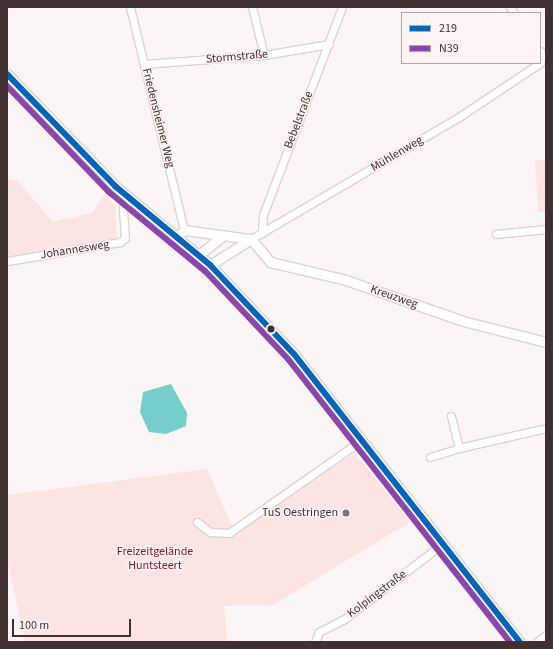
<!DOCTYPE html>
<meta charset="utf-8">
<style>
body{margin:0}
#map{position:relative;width:553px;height:649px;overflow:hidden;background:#fbf6f5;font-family:"Source Sans 3",sans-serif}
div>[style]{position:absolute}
.green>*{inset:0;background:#fce4e3}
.water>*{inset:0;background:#75ceca}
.roads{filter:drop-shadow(1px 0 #ddd2d1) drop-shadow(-1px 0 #ddd2d1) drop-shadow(0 1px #ddd2d1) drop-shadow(0 -1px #ddd2d1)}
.minor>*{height:7px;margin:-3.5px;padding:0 3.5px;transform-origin:3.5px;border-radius:3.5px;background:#fefefe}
.tertiary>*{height:9px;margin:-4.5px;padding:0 4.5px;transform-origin:4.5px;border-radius:4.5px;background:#fefefe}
.bus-1>*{height:6px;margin:-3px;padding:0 3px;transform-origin:3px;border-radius:3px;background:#0065bd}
.bus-2>*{height:6px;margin:-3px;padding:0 3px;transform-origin:3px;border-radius:3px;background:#8e44ad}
.dots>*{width:11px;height:11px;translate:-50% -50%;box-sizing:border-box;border:2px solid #fdf4f3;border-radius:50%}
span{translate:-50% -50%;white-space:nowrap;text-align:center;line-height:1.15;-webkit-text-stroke:3px #fdf4f3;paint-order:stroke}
.street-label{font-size:12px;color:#413030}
.poi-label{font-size:12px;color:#413030}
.right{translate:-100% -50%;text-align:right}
.park-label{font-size:12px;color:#831924}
.frame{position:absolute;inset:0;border:8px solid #413030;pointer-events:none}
.legend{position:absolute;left:401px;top:12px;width:140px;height:52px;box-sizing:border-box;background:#fdf4f3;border:1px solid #b2a6a5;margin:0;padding:5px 7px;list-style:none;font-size:12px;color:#413030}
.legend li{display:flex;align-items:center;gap:8px;height:20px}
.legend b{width:20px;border:1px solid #b2a6a5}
.scale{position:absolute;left:12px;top:619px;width:119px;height:18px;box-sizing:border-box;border:2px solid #413030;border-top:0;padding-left:5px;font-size:12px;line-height:14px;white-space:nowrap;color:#413030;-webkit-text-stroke:3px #fdf4f3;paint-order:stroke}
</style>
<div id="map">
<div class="green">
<i style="clip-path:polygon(535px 160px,546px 160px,546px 212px,538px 212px)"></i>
<i style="clip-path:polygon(7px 179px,17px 180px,53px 222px,92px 213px,105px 194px,115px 207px,117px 245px,7px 263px)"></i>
<i style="clip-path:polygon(355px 453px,410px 522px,273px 605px,224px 606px,227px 642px,25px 642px,7px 559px,7px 495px,207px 469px,235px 533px)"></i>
</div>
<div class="water">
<i style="clip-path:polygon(171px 384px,187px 413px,186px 426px,166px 434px,149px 432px,140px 412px,143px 392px)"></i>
</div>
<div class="roads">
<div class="minor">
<i style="left:130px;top:7px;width:229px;rotate:76.4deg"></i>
<i style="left:252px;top:7px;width:49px;rotate:76deg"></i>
<i style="left:510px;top:7px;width:7px;rotate:56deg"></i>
<i style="left:540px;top:51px;width:10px;rotate:53deg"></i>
<i style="left:144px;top:64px;width:120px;rotate:-4.3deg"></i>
<i style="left:264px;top:55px;width:66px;rotate:-9.6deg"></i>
<i style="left:262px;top:233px;width:18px;rotate:-87deg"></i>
<i style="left:263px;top:215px;width:222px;rotate:-69.2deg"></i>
<i style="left:496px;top:234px;width:50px;rotate:-5.7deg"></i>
<i style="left:251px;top:239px;width:245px;rotate:-30.4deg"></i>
<i style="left:462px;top:115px;width:94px;rotate:-33.7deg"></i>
<i style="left:7px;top:261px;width:115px;rotate:-9.5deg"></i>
<i style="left:120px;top:242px;width:6px;rotate:-39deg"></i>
<i style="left:125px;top:238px;width:30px;rotate:-94deg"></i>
<i style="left:123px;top:208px;width:11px;rotate:-49deg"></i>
<i style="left:451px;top:416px;width:33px;rotate:76deg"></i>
<i style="left:459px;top:448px;width:89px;rotate:-12.9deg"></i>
<i style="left:430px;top:457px;width:30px;rotate:-17deg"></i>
<i style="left:197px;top:522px;width:16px;rotate:38deg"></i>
<i style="left:210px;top:532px;width:19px;rotate:3deg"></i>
<i style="left:229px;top:533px;width:162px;rotate:-35deg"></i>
<i style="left:315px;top:642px;width:11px;rotate:-68deg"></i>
<i style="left:319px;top:632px;width:27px;rotate:-27deg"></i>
<i style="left:343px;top:620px;width:125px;rotate:-37.5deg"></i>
<i style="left:537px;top:642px;width:11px;rotate:-38deg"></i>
</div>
<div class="tertiary">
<i style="left:7px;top:74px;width:156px;rotate:46deg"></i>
<i style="left:115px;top:186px;width:124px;rotate:39.7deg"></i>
<i style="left:210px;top:265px;width:122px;rotate:46.7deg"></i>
<i style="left:294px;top:354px;width:366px;rotate:51.9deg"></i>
<i style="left:178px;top:236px;width:8px;rotate:-45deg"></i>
<i style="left:184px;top:230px;width:68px;rotate:7.7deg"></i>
<i style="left:251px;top:239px;width:30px;rotate:50deg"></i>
<i style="left:270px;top:262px;width:78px;rotate:13.3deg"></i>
<i style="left:346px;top:280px;width:124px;rotate:19.3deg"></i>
<i style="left:463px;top:321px;width:86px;rotate:14.2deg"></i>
<i style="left:200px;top:254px;width:28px;rotate:-39deg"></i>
<i style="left:210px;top:265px;width:49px;rotate:-32.4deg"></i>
</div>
</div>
<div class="bus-1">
<i style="left:7px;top:74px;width:156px;rotate:46deg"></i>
<i style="left:115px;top:186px;width:124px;rotate:39.7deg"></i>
<i style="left:210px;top:265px;width:122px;rotate:46.7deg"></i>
<i style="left:294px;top:354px;width:366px;rotate:51.9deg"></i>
</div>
<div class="bus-2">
<i style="left:7px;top:86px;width:147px;rotate:46.1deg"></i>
<i style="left:109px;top:192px;width:124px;rotate:39.5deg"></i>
<i style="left:205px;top:271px;width:121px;rotate:46.7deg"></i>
<i style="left:288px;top:359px;width:360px;rotate:51.9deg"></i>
</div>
<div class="dots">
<i style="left:271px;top:329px;background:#413030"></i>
<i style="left:346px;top:513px;background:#827575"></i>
</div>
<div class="street-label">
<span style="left:237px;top:57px;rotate:-5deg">Stormstraße</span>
<span style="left:158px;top:118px;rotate:76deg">Friedensheimer Weg</span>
<span style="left:299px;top:120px;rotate:-69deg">Bebelstraße</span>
<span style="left:397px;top:154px;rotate:-31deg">Mühlenweg</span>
<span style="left:75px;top:250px;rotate:-9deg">Johannesweg</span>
<span style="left:394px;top:297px;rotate:19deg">Kreuzweg</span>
<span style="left:377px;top:594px;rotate:-37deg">Kolpingstraße</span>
</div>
<div class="poi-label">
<span class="right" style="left:338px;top:513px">TuS Oestringen</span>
</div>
<div class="park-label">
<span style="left:155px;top:559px">Freizeitgelände<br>Huntsteert</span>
</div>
<div class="frame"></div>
<ul class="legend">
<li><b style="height:5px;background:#0065bd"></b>219</li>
<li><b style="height:5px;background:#8e44ad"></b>N39</li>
</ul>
<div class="scale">100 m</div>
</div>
